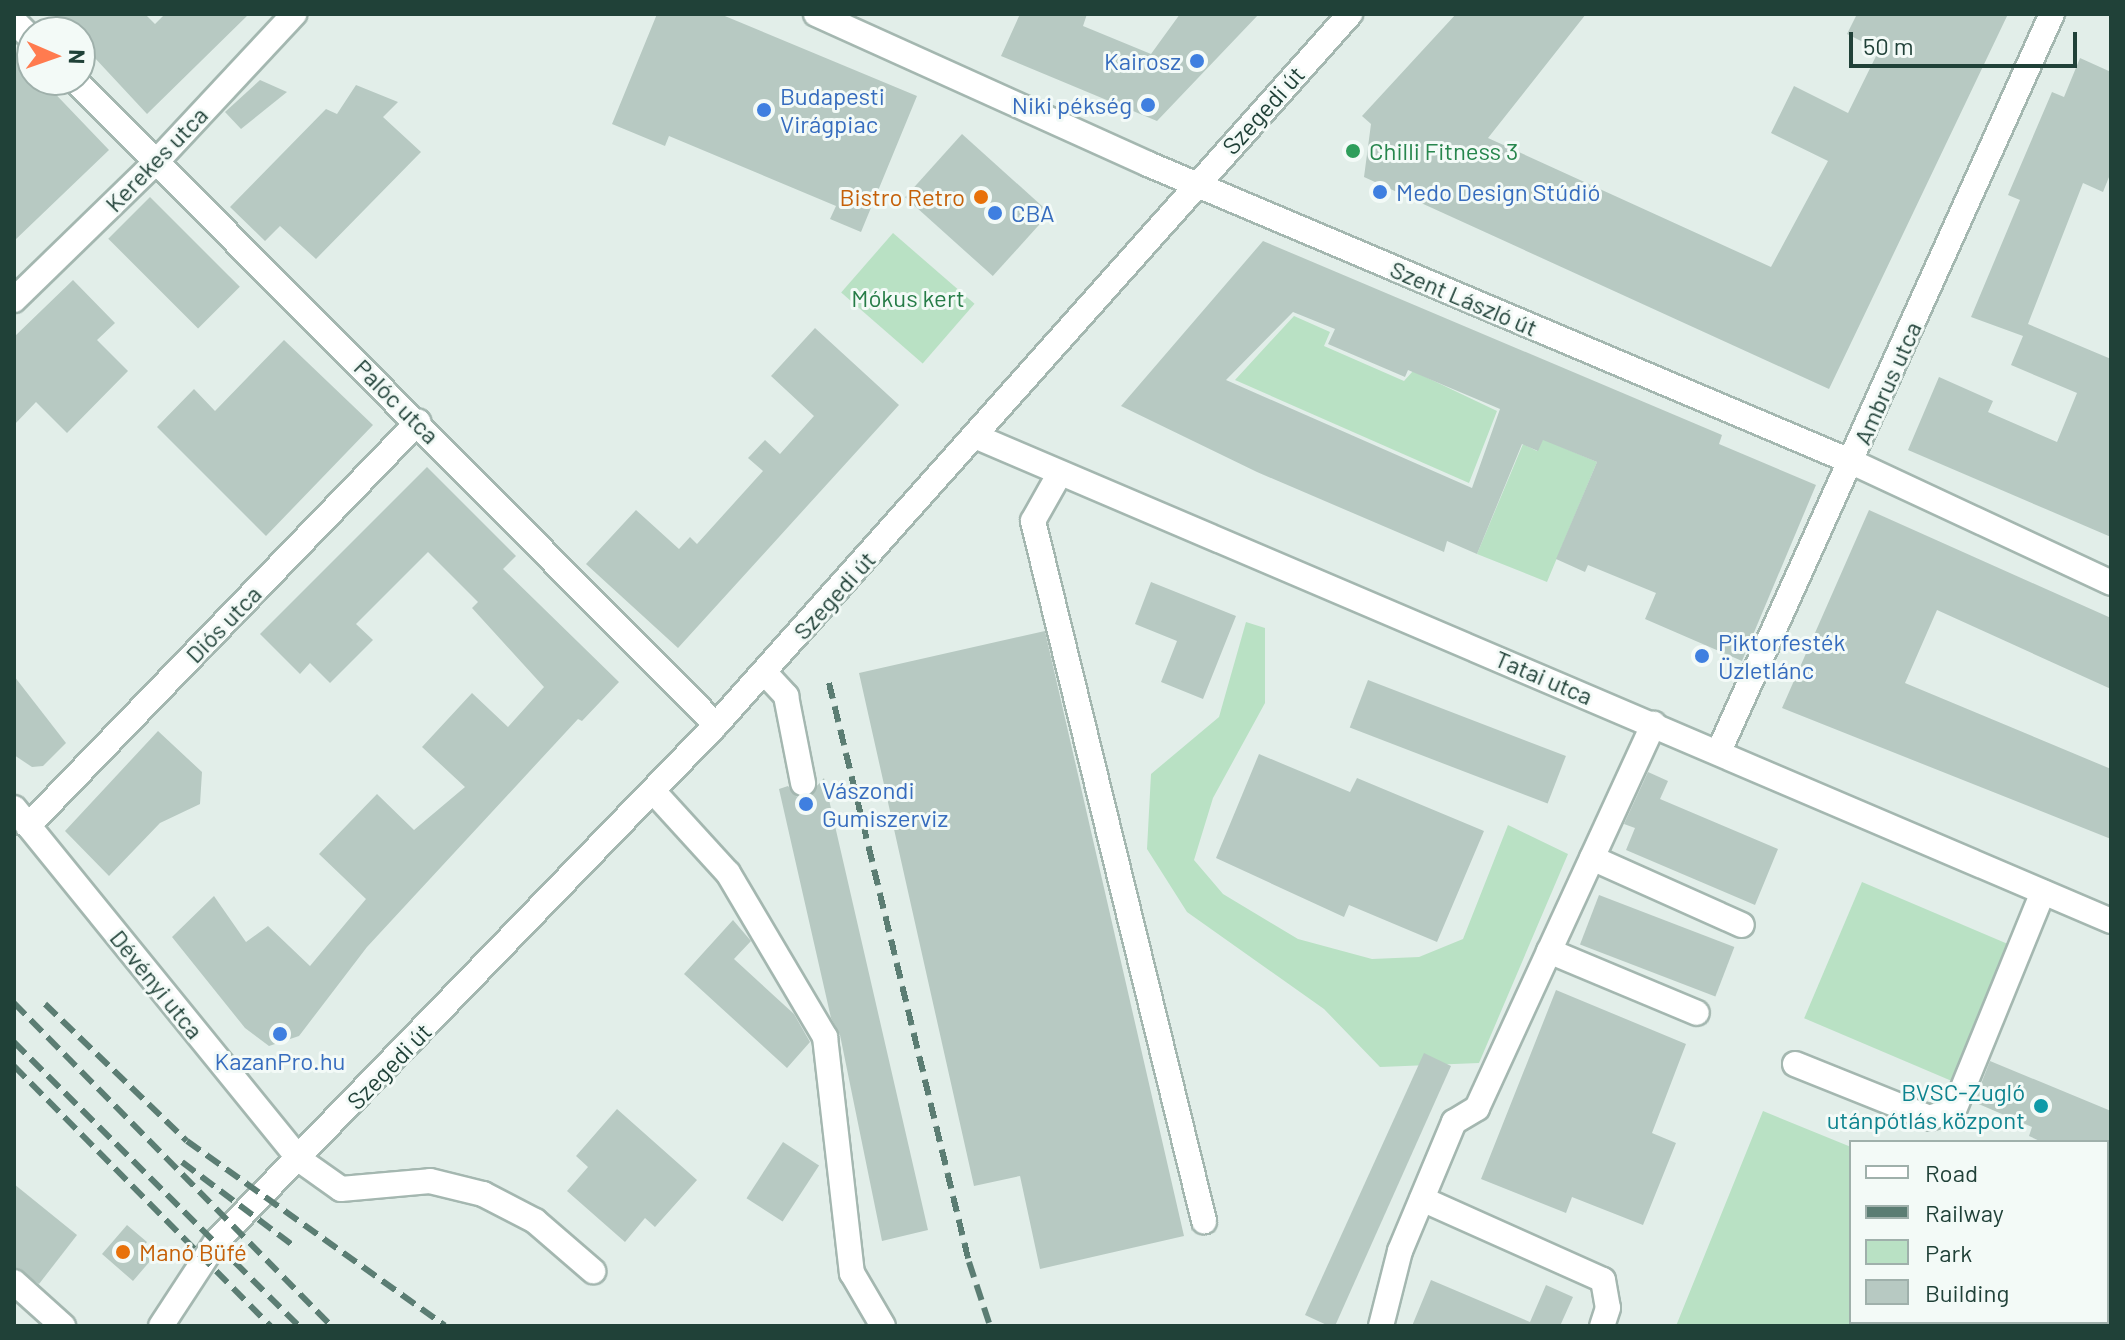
<!DOCTYPE html>
<meta charset="utf-8">
<style>
body{margin:0}
#map{position:relative;width:2125px;height:1340px;overflow:hidden;background:#e2eee9;font-family:Barlow,sans-serif}
div>[style]{position:absolute}
.green>*{inset:0;background:#b9e1c4;transform-origin:0 0}
.building>*{inset:0;background:#b7c9c2;transform-origin:0 0}
.roads{filter:drop-shadow(2px 0 #a4b7b0) drop-shadow(-2px 0 #a4b7b0) drop-shadow(0 2px #a4b7b0) drop-shadow(0 -2px #a4b7b0)}
.minor>*{height:24px;margin:-12px;padding:0 12px;transform-origin:12px;border-radius:12px;background:#fff}
.rail>*{height:6px;margin-top:-3px;transform-origin:0;background:repeating-linear-gradient(90deg,#5b7d73 0 16px,transparent 0 24px)}
.dots>*{width:22px;height:22px;translate:-50% -50%;box-sizing:border-box;border:4px solid #f3faf7;border-radius:50%}
span{translate:-50% -50%;white-space:nowrap;text-align:center;line-height:1.15;-webkit-text-stroke:6px #f3faf7;paint-order:stroke}
.shop-label{font-size:24px;color:#366cbe}
.right{translate:-100% -50%;text-align:right}
.left{translate:0 -50%;text-align:left}
.street-label{font-size:24px;color:#204138}
.leisure-label{font-size:24px;color:#27864d}
.food-label{font-size:24px;color:#c56008}
.park-label{font-size:24px;color:#267c47}
.culture-label{font-size:24px;color:#0d838f}
.frame{position:absolute;inset:0;border:16px solid #204138;pointer-events:none}
.legend{position:absolute;left:1849px;top:1140px;width:260px;height:184px;box-sizing:border-box;background:#f3faf7;border:2px solid #9fb0ab;margin:0;padding:10px 14px;list-style:none;font-size:24px;color:#204138}
.legend li{display:flex;align-items:center;gap:16px;height:40px}
.legend b{width:40px;border:2px solid #9fb0ab}
.north{position:absolute;left:16px;top:16px;width:80px;height:80px;box-sizing:border-box;background:#f3faf7;border:2px solid #9fb0ab;border-radius:50%;rotate:92deg;font-size:22px;font-weight:700;line-height:32px;text-align:center;color:#204138}
.north::after{content:'';display:block;margin:auto;width:28px;height:36px;background:#ff7b4f;clip-path:polygon(50% 0,100% 100%,50% 72%,0 100%)}
.scale{position:absolute;left:1849px;top:32px;width:228px;height:36px;box-sizing:border-box;border:4px solid #204138;border-top:0;padding-left:10px;font-size:24px;line-height:28px;white-space:nowrap;color:#204138;-webkit-text-stroke:6px #f3faf7;paint-order:stroke}
</style>
<div id="map">
<div class="green">
<i style="left:893px;top:233px;width:108px;height:79px;rotate:41deg"></i>
<i style="clip-path:polygon(1294px 316px,1330px 332px,1324px 346px,1404px 381px,1413px 371px,1497px 411px,1469px 483px,1235px 380px)"></i>
<i style="clip-path:polygon(1543px 439px,1597px 462px,1547px 582px,1477px 554px,1523px 444px,1537px 451px)"></i>
<i style="clip-path:polygon(1246px 622px,1265px 628px,1265px 703px,1213px 798px,1194px 860px,1223px 894px,1298px 939px,1372px 959px,1419px 957px,1463px 939px,1508px 825px,1568px 854px,1479px 1063px,1380px 1067px,1324px 1009px,1187px 912px,1147px 849px,1151px 774px,1219px 717px)"></i>
<i style="left:1862px;top:882px;width:161px;height:148px;rotate:23deg"></i>
<i style="clip-path:polygon(1763px 1111px,1851px 1147px,1851px 1322px,2018px 1322px,2017px 1326px,1676px 1326px)"></i>
</div>
<div class="building">
<i style="clip-path:polygon(54px 14px,145px 14px,155px 24px,165px 14px,249px 14px,147px 114px,80px 42px,80px 32px,71px 32px)"></i>
<i style="clip-path:polygon(657px 14px,720px 14px,917px 96px,861px 232px,830px 219px,836px 206px,669px 136px,665px 146px,612px 124px)"></i>
<i style="clip-path:polygon(1020px 14px,1087px 14px,1083px 26px,1151px 54px,1180px 14px,1259px 14px,1157px 121px,1001px 56px)"></i>
<i style="clip-path:polygon(1456px 14px,1586px 14px,1488px 138px,1771px 267px,1828px 161px,1771px 133px,1794px 86px,1848px 113px,1879px 50px,1847px 34px,1857px 14px,2008px 14px,1829px 389px,1364px 177px,1371px 124px,1362px 116px)"></i>
<i style="clip-path:polygon(14px 50px,32px 69px,32px 80px,42px 80px,109px 150px,14px 241px)"></i>
<i style="clip-path:polygon(2080px 58px,2111px 72px,2111px 172px,2103px 192px,2083px 183px,2028px 324px,2111px 359px,2111px 537px,1908px 450px,1939px 377px,1993px 401px,1988px 412px,2057px 442px,2077px 393px,2011px 365px,2023px 336px,1971px 317px,2020px 200px,2008px 195px,2052px 92px,2064px 97px)"></i>
<i style="clip-path:polygon(260px 80px,287px 92px,241px 129px,225px 112px)"></i>
<i style="clip-path:polygon(356px 85px,398px 102px,383px 117px,421px 152px,316px 259px,280px 226px,265px 241px,230px 207px,326px 109px,337px 114px)"></i>
<i style="left:962px;top:134px;width:118px;height:85px;rotate:42deg"></i>
<i style="left:150px;top:197px;width:127px;height:59px;rotate:45deg"></i>
<i style="clip-path:polygon(evenodd,1263px 241px,1722px 435px,1719px 444px,1816px 485px,1742px 661px,1645px 619px,1656px 593px,1588px 565px,1585px 572px,1556px 559px,1597px 462px,1543px 440px,1538px 451px,1522px 444px,1477px 554px,1447px 541px,1444px 552px,1257px 472px,1121px 406px,1263px 241px,1293px 312px,1335px 329px,1328px 344px,1405px 377px,1408px 370px,1500px 409px,1472px 488px,1226px 380px,1293px 312px)"></i>
<i style="clip-path:polygon(73px 280px,115px 323px,97px 340px,128px 371px,67px 433px,36px 402px,14px 425px,14px 337px)"></i>
<i style="clip-path:polygon(815px 328px,899px 405px,678px 648px,586px 564px,636px 510px,679px 549px,690px 537px,697px 544px,763px 471px,748px 458px,765px 440px,780px 454px,814px 416px,771px 376px)"></i>
<i style="clip-path:polygon(284px 340px,373px 425px,266px 536px,157px 427px,194px 389px,215px 411px)"></i>
<i style="clip-path:polygon(427px 467px,516px 556px,503px 569px,619px 682px,582px 721px,578px 719px,367px 947px,299px 1036px,269px 1046px,245px 1028px,172px 937px,214px 896px,246px 942px,268px 926px,310px 966px,366px 899px,319px 854px,377px 794px,414px 830px,465px 787px,422px 747px,472px 693px,508px 727px,544px 687px,472px 608px,478px 602px,428px 552px,356px 624px,373px 640px,330px 683px,310px 663px,300px 674px,260px 634px)"></i>
<i style="clip-path:polygon(1869px 510px,2111px 618px,2111px 689px,1937px 610px,1905px 683px,2111px 769px,2111px 839px,1782px 708px)"></i>
<i style="clip-path:polygon(1151px 582px,1236px 616px,1203px 699px,1161px 682px,1177px 641px,1135px 624px)"></i>
<i style="clip-path:polygon(1045px 631px,1184px 1236px,1040px 1269px,1020px 1176px,974px 1186px,859px 673px)"></i>
<i style="clip-path:polygon(14px 676px,66px 743px,43px 766px,32px 767px,14px 755px)"></i>
<i style="left:1368px;top:680px;width:212px;height:51px;rotate:21deg"></i>
<i style="clip-path:polygon(158px 731px,202px 772px,200px 804px,160px 823px,109px 876px,65px 831px)"></i>
<i style="clip-path:polygon(1259px 754px,1350px 792px,1357px 778px,1484px 831px,1437px 942px,1349px 905px,1344px 917px,1216px 858px)"></i>
<i style="clip-path:polygon(1648px 772px,1668px 781px,1660px 799px,1778px 849px,1755px 905px,1626px 850px,1635px 828px,1624px 824px)"></i>
<i style="clip-path:polygon(824px 778px,928px 1230px,882px 1241px,840px 1035px,831px 1018px,779px 789px,788px 786px,797px 797px,807px 797px)"></i>
<i style="left:1599px;top:895px;width:145px;height:53px;rotate:21deg"></i>
<i style="clip-path:polygon(733px 920px,751px 941px,734px 959px,794px 1014px,810px 1042px,787px 1068px,684px 974px)"></i>
<i style="clip-path:polygon(1556px 990px,1686px 1044px,1652px 1133px,1676px 1143px,1643px 1225px,1572px 1197px,1566px 1213px,1481px 1179px)"></i>
<i style="clip-path:polygon(1424px 1053px,1451px 1066px,1335px 1326px,1329px 1326px,1305px 1315px)"></i>
<i style="clip-path:polygon(1990px 1061px,2111px 1111px,2111px 1142px,2042px 1142px,2029px 1136px,2032px 1127px,1974px 1102px)"></i>
<i style="clip-path:polygon(617px 1109px,697px 1180px,655px 1227px,645px 1218px,625px 1242px,567px 1191px,588px 1167px,576px 1156px)"></i>
<i style="left:783px;top:1142px;width:43px;height:67px;rotate:33deg"></i>
<i style="clip-path:polygon(14px 1184px,77px 1235px,39px 1284px,14px 1267px)"></i>
<i style="clip-path:polygon(127px 1225px,147px 1242px,140px 1251px,151px 1260px,133px 1281px,102px 1254px)"></i>
<i style="clip-path:polygon(1431px 1280px,1530px 1322px,1546px 1285px,1573px 1297px,1560px 1326px,1412px 1326px)"></i>
</div>
<div class="roads">
<div class="minor">
<i style="left:816px;top:14px;width:364px;rotate:24.3deg"></i>
<i style="left:1148px;top:164px;width:764px;rotate:22.94deg"></i>
<i style="left:1852px;top:462px;width:286px;rotate:25deg"></i>
<i style="left:14px;top:21px;width:25px;rotate:45deg"></i>
<i style="left:75px;top:80px;width:909px;rotate:45.18deg"></i>
<i style="left:14px;top:300px;width:201px;rotate:-44.2deg"></i>
<i style="left:158px;top:160px;width:200px;rotate:-47deg"></i>
<i style="left:977px;top:437px;width:1233px;rotate:23.11deg"></i>
<i style="left:1060px;top:473px;width:55px;rotate:119.4deg"></i>
<i style="left:1033px;top:521px;width:721px;rotate:76.27deg"></i>
<i style="left:764px;top:672px;width:33px;rotate:47deg"></i>
<i style="left:786px;top:696px;width:89px;rotate:78.9deg"></i>
<i style="left:1719px;top:751px;width:809px;rotate:-65.69deg"></i>
<i style="left:653px;top:791px;width:111px;rotate:47.6deg"></i>
<i style="left:728px;top:873px;width:191px;rotate:59.4deg"></i>
<i style="left:825px;top:1037px;width:238px;rotate:83.5deg"></i>
<i style="left:852px;top:1273px;width:61px;rotate:59.7deg"></i>
<i style="left:14px;top:808px;width:454px;rotate:50.9deg"></i>
<i style="left:300px;top:1160px;width:50px;rotate:35.3deg"></i>
<i style="left:341px;top:1189px;width:89px;rotate:-5.1deg"></i>
<i style="left:430px;top:1181px;width:55px;rotate:13.8deg"></i>
<i style="left:483px;top:1194px;width:59px;rotate:27.4deg"></i>
<i style="left:535px;top:1221px;width:77px;rotate:40.8deg"></i>
<i style="left:28px;top:826px;width:562px;rotate:-46.01deg"></i>
<i style="left:1592px;top:858px;width:164px;rotate:24.1deg"></i>
<i style="left:1549px;top:951px;width:160px;rotate:22.7deg"></i>
<i style="left:1795px;top:1064px;width:144px;rotate:21.9deg"></i>
<i style="left:1929px;top:1118px;width:26px;rotate:-18deg"></i>
<i style="left:1954px;top:1110px;width:235px;rotate:-67.8deg"></i>
<i style="left:1422px;top:1199px;width:198px;rotate:24.1deg"></i>
<i style="left:1603px;top:1280px;width:28px;rotate:80deg"></i>
<i style="left:1608px;top:1308px;width:19px;rotate:108deg"></i>
<i style="left:14px;top:1282px;width:66px;rotate:41.9deg"></i>
<i style="left:161px;top:1326px;width:100px;rotate:-56.8deg"></i>
<i style="left:216px;top:1242px;width:719px;rotate:-45.96deg"></i>
<i style="left:716px;top:725px;width:953px;rotate:-48.28deg"></i>
<i style="left:1381px;top:1326px;width:77px;rotate:-75.8deg"></i>
<i style="left:1400px;top:1251px;width:140px;rotate:-67.3deg"></i>
<i style="left:1454px;top:1122px;width:27px;rotate:-31deg"></i>
<i style="left:1477px;top:1108px;width:423px;rotate:-65.3deg"></i>
</div>
</div>
<div class="rail">
<i style="left:829px;top:683px;width:596px;rotate:76.41deg"></i>
<i style="left:969px;top:1262px;width:67px;rotate:71.8deg"></i>
<i style="left:14px;top:1003px;width:453px;rotate:45.5deg"></i>
<i style="left:45px;top:1004px;width:197px;rotate:44deg"></i>
<i style="left:187px;top:1141px;width:317px;rotate:35.6deg"></i>
<i style="left:14px;top:1042px;width:402px;rotate:44.9deg"></i>
<i style="left:14px;top:1066px;width:365px;rotate:45.4deg"></i>
<i style="left:182px;top:1162px;width:140px;rotate:36.9deg"></i>
</div>
<div class="dots">
<i style="left:1197px;top:61px;background:#3f7fe0"></i>
<i style="left:1148px;top:105px;background:#3f7fe0"></i>
<i style="left:764px;top:110px;background:#3f7fe0"></i>
<i style="left:1353px;top:151px;background:#2e9e5b"></i>
<i style="left:1380px;top:192px;background:#3f7fe0"></i>
<i style="left:981px;top:197px;background:#e8710a"></i>
<i style="left:995px;top:213px;background:#3f7fe0"></i>
<i style="left:1702px;top:656px;background:#3f7fe0"></i>
<i style="left:806px;top:804px;background:#3f7fe0"></i>
<i style="left:280px;top:1034px;background:#3f7fe0"></i>
<i style="left:2041px;top:1106px;background:#0f9aa8"></i>
<i style="left:123px;top:1252px;background:#e8710a"></i>
</div>
<div class="shop-label">
<span class="right" style="left:1181px;top:61px">Kairosz</span>
<span class="left" style="left:780px;top:110px">Budapesti<br>Virágpiac</span>
<span class="right" style="left:1132px;top:105px">Niki pékség</span>
<span class="left" style="left:1396px;top:192px">Medo Design Stúdió</span>
<span class="left" style="left:1011px;top:213px">CBA</span>
<span class="left" style="left:1718px;top:656px">Piktorfesték<br>Üzletlánc</span>
<span class="left" style="left:822px;top:804px">Vászondi<br>Gumiszerviz</span>
<span style="left:280px;top:1061px">KazanPro.hu</span>
</div>
<div class="street-label">
<span style="left:1263px;top:110px;rotate:-48deg">Szegedi út</span>
<span style="left:156px;top:159px;rotate:-46deg">Kerekes utca</span>
<span style="left:1464px;top:298px;rotate:23deg">Szent László út</span>
<span style="left:1887px;top:383px;rotate:-66deg">Ambrus utca</span>
<span style="left:397px;top:401px;rotate:45deg">Palóc utca</span>
<span style="left:834px;top:595px;rotate:-48deg">Szegedi út</span>
<span style="left:223px;top:624px;rotate:-46deg">Diós utca</span>
<span style="left:1544px;top:677px;rotate:23deg">Tatai utca</span>
<span style="left:157px;top:984px;rotate:51deg">Dévényi utca</span>
<span style="left:389px;top:1066px;rotate:-46deg">Szegedi út</span>
</div>
<div class="leisure-label">
<span class="left" style="left:1369px;top:151px">Chilli Fitness 3</span>
</div>
<div class="food-label">
<span class="right" style="left:965px;top:197px">Bistro Retro</span>
<span class="left" style="left:139px;top:1252px">Manó Büfé</span>
</div>
<div class="park-label">
<span style="left:908px;top:298px">Mókus kert</span>
</div>
<div class="culture-label">
<span class="right" style="left:2025px;top:1106px">BVSC-Zugló<br>utánpótlás központ</span>
</div>
<div class="frame"></div>
<ul class="legend">
<li><b style="height:10px;background:#fff"></b>Road</li>
<li><b style="height:10px;background:#5b7d73"></b>Railway</li>
<li><b style="height:22px;background:#b9e1c4"></b>Park</li>
<li><b style="height:22px;background:#b7c9c2"></b>Building</li>
</ul>
<div class="north">N</div>
<div class="scale">50 m</div>
</div>
